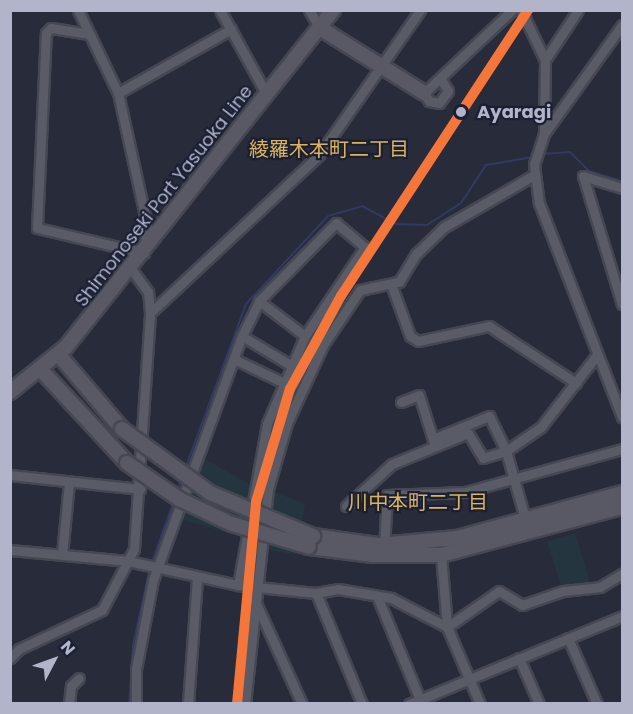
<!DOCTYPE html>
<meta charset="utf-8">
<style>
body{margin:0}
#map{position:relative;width:633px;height:714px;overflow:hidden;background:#282b39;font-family:Poppins,"Noto Sans JP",sans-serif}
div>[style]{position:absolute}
.green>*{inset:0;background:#25353f;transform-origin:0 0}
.stream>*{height:2px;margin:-1px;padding:0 1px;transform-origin:1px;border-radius:1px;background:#323a62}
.roads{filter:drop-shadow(2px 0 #454752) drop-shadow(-2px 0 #454752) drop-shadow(0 2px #454752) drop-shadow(0 -2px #454752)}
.minor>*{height:9px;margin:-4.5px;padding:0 4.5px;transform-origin:4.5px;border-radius:4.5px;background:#595b66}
.secondary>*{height:14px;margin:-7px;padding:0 7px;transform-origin:7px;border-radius:7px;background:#585964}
.bridges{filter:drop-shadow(2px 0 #454752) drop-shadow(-2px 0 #454752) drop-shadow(0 2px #454752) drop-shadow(0 -2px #454752)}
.secondary-bridge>*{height:14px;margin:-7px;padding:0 7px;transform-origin:7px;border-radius:7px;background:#585964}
.rail-1>*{height:10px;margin:-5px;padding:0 5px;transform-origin:5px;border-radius:5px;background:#f5763a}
.dots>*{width:16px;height:16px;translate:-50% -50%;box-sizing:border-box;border:3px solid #1b1f34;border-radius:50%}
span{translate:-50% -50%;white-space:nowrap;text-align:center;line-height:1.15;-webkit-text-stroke:4.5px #1b1f34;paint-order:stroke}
.stop-label{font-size:18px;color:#b2b5ca;font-weight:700}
.left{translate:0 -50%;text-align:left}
.street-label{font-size:18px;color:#b2b5ca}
.neighbourhood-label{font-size:20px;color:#dcb45b}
.frame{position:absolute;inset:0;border:12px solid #b2b5ca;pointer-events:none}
.north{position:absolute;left:24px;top:630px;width:60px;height:60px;-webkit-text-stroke:4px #1b1f34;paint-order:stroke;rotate:49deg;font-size:16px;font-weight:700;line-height:24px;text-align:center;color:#b2b5ca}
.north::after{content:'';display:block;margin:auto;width:21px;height:27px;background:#b2b5ca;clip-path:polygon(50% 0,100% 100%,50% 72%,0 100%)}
</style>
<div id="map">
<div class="green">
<i style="clip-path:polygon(198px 455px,253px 486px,245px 538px,177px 518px)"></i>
<i style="clip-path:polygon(268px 489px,305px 504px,296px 555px,259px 548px)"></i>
<i style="left:575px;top:533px;width:58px;height:29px;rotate:73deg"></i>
</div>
<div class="stream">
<i style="left:541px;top:154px;width:29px;rotate:-4deg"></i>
<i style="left:570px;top:152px;width:27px;rotate:45deg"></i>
<i style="left:589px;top:171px;width:34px;rotate:17deg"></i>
<i style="left:185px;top:469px;width:176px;rotate:-69.7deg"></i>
<i style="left:246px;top:304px;width:120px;rotate:-47deg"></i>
<i style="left:328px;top:216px;width:35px;rotate:-16deg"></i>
<i style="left:362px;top:206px;width:38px;rotate:28deg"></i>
<i style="left:396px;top:224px;width:31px;rotate:2deg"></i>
<i style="left:427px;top:225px;width:40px;rotate:-32.9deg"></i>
<i style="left:461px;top:203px;width:45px;rotate:-56.7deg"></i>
<i style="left:486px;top:165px;width:48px;rotate:-9.7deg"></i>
<i style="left:177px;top:492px;width:13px;rotate:-72deg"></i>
<i style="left:152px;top:562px;width:63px;rotate:-70.4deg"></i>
<i style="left:129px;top:704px;width:59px;rotate:-86.1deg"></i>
<i style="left:133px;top:645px;width:79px;rotate:-77.6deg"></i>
</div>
<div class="roads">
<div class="minor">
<i style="left:78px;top:10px;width:92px;rotate:64.3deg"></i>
<i style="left:118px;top:93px;width:135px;rotate:77.6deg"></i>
<i style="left:147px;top:225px;width:28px;rotate:96deg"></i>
<i style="left:144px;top:253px;width:110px;rotate:-166.8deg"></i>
<i style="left:37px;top:228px;width:195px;rotate:-87.4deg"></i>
<i style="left:46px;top:33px;width:7px;rotate:-45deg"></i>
<i style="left:51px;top:28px;width:37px;rotate:9deg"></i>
<i style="left:220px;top:10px;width:97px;rotate:61.1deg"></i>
<i style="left:309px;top:10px;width:21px;rotate:59deg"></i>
<i style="left:521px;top:10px;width:55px;rotate:64.4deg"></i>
<i style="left:545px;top:60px;width:74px;rotate:90.8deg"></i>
<i style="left:622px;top:25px;width:134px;rotate:125.6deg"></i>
<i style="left:544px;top:134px;width:32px;rotate:108deg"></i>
<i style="left:534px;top:164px;width:39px;rotate:83deg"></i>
<i style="left:539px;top:203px;width:230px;rotate:68.8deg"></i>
<i style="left:545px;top:60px;width:60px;rotate:-56.6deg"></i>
<i style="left:440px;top:78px;width:15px;rotate:58deg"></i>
<i style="left:448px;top:91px;width:15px;rotate:127deg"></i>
<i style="left:439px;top:103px;width:10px;rotate:-169deg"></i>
<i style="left:429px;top:101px;width:9px;rotate:-122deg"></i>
<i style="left:424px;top:93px;width:121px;rotate:-43.3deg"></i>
<i style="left:118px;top:93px;width:130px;rotate:-29.5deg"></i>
<i style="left:622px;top:188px;width:41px;rotate:-162.9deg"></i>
<i style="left:583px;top:176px;width:134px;rotate:73.1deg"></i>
<i style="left:391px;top:284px;width:55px;rotate:69.9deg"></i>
<i style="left:410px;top:336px;width:9px;rotate:32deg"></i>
<i style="left:418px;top:341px;width:73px;rotate:-11.9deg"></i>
<i style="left:489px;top:326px;width:104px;rotate:33.2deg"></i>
<i style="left:259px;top:301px;width:58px;rotate:37.3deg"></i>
<i style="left:150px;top:313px;width:231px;rotate:-43.1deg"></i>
<i style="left:319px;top:155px;width:177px;rotate:-55.1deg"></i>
<i style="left:242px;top:336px;width:58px;rotate:31deg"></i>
<i style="left:234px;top:359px;width:55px;rotate:25.6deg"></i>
<i style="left:401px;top:402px;width:19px;rotate:-21deg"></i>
<i style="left:419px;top:395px;width:50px;rotate:72.6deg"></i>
<i style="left:433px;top:439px;width:61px;rotate:-22.3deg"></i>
<i style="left:489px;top:416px;width:39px;rotate:64deg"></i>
<i style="left:506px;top:451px;width:74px;rotate:74.3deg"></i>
<i style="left:10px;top:475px;width:131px;rotate:6.1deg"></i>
<i style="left:346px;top:506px;width:62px;rotate:-42.4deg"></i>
<i style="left:392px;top:464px;width:82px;rotate:-22.2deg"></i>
<i style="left:468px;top:433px;width:29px;rotate:59deg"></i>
<i style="left:483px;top:458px;width:24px;rotate:-17deg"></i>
<i style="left:506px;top:451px;width:42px;rotate:-34.4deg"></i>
<i style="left:541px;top:427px;width:90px;rotate:-52.2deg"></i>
<i style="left:384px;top:548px;width:53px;rotate:-86.8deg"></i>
<i style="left:387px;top:495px;width:78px;rotate:-2.2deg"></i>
<i style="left:465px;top:492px;width:163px;rotate:-15.3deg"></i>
<i style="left:10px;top:550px;width:119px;rotate:5.3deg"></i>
<i style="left:128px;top:561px;width:113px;rotate:12.3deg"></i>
<i style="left:238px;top:585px;width:78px;rotate:5.9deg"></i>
<i style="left:316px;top:593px;width:22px;rotate:-10deg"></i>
<i style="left:338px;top:589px;width:54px;rotate:9.6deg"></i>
<i style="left:391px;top:598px;width:63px;rotate:27.4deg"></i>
<i style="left:447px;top:627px;width:63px;rotate:-34.7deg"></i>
<i style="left:499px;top:591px;width:27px;rotate:31deg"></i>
<i style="left:522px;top:605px;width:43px;rotate:-18.9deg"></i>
<i style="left:563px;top:591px;width:37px;rotate:-6deg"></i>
<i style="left:600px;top:587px;width:26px;rotate:-31deg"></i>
<i style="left:62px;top:554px;width:72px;rotate:-84.4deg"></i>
<i style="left:441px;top:555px;width:72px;rotate:85.2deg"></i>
<i style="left:447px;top:627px;width:84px;rotate:66.8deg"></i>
<i style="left:316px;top:593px;width:120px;rotate:67.5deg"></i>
<i style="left:377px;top:596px;width:115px;rotate:67.5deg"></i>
<i style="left:255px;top:601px;width:113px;rotate:65.5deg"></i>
<i style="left:568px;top:638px;width:72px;rotate:66.3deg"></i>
<i style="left:10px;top:658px;width:13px;rotate:-45deg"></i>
<i style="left:19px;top:649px;width:92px;rotate:-25.2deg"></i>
<i style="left:102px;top:610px;width:69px;rotate:-62.3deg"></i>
<i style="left:134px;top:549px;width:237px;rotate:-86.1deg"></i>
<i style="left:150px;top:313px;width:21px;rotate:-95deg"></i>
<i style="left:148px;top:292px;width:29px;rotate:-126deg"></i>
<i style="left:519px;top:658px;width:50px;rotate:66.5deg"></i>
<i style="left:69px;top:704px;width:18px;rotate:-84deg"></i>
<i style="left:71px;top:686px;width:11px;rotate:-45deg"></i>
<i style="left:136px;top:704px;width:35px;rotate:-90deg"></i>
<i style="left:136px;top:669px;width:91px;rotate:-79.2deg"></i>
<i style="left:153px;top:580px;width:260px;rotate:-70deg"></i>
<i style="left:242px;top:336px;width:39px;rotate:-64deg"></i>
<i style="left:259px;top:301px;width:110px;rotate:-45.4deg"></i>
<i style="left:336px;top:223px;width:38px;rotate:40deg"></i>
<i style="left:365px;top:247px;width:107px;rotate:124deg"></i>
<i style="left:305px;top:336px;width:96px;rotate:113.4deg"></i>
<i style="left:267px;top:424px;width:164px;rotate:100.2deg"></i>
<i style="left:188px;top:704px;width:127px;rotate:-85.9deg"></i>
<i style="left:245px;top:704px;width:216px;rotate:-83.9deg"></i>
<i style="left:268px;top:489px;width:69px;rotate:-73.9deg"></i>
<i style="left:287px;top:423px;width:86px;rotate:-65.2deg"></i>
<i style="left:323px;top:345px;width:66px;rotate:-56.1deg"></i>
<i style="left:360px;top:290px;width:40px;rotate:-12deg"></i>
<i style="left:399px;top:282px;width:33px;rotate:-59deg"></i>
<i style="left:416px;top:254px;width:39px;rotate:-44deg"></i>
<i style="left:444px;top:227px;width:104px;rotate:-30deg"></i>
<i style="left:409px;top:704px;width:230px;rotate:-22.4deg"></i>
</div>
<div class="secondary">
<i style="left:320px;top:28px;width:123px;rotate:32deg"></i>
<i style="left:59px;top:355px;width:97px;rotate:49.6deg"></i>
<i style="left:42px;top:371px;width:125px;rotate:47.3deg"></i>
<i style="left:10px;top:392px;width:72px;rotate:-38.8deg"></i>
<i style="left:66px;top:347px;width:430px;rotate:-51.6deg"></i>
<i style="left:313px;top:536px;width:67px;rotate:7.8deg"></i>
<i style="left:379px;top:545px;width:78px;rotate:-5.1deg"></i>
<i style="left:457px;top:538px;width:171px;rotate:-15.3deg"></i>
<i style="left:309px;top:547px;width:64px;rotate:7.2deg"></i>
<i style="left:372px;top:555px;width:69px"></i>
<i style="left:441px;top:555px;width:187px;rotate:-14.9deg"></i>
</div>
</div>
<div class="bridges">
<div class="secondary-bridge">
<i style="left:122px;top:429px;width:109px;rotate:36deg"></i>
<i style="left:210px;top:493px;width:112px;rotate:22.7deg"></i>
<i style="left:127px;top:463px;width:63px;rotate:34.7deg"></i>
<i style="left:179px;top:499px;width:59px;rotate:25.3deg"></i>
<i style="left:232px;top:524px;width:80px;rotate:16.6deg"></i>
</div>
</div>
<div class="rail-1">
<i style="left:237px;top:704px;width:203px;rotate:-84.6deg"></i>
<i style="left:256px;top:502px;width:118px;rotate:-73.3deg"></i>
<i style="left:290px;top:389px;width:106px;rotate:-61.3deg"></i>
<i style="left:341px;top:296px;width:342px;rotate:-56.8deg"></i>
</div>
<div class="dots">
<i style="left:461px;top:112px;background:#b2b5ca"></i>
</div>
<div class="stop-label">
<span class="left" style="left:477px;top:112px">Ayaragi</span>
</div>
<div class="street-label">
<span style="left:164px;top:196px;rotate:-52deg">Shimonoseki Port Yasuoka Line</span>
</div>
<div class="neighbourhood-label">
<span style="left:329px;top:149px">綾羅木本町二丁目</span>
<span style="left:418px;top:502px">川中本町二丁目</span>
</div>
<div class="frame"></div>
<div class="north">N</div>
</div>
